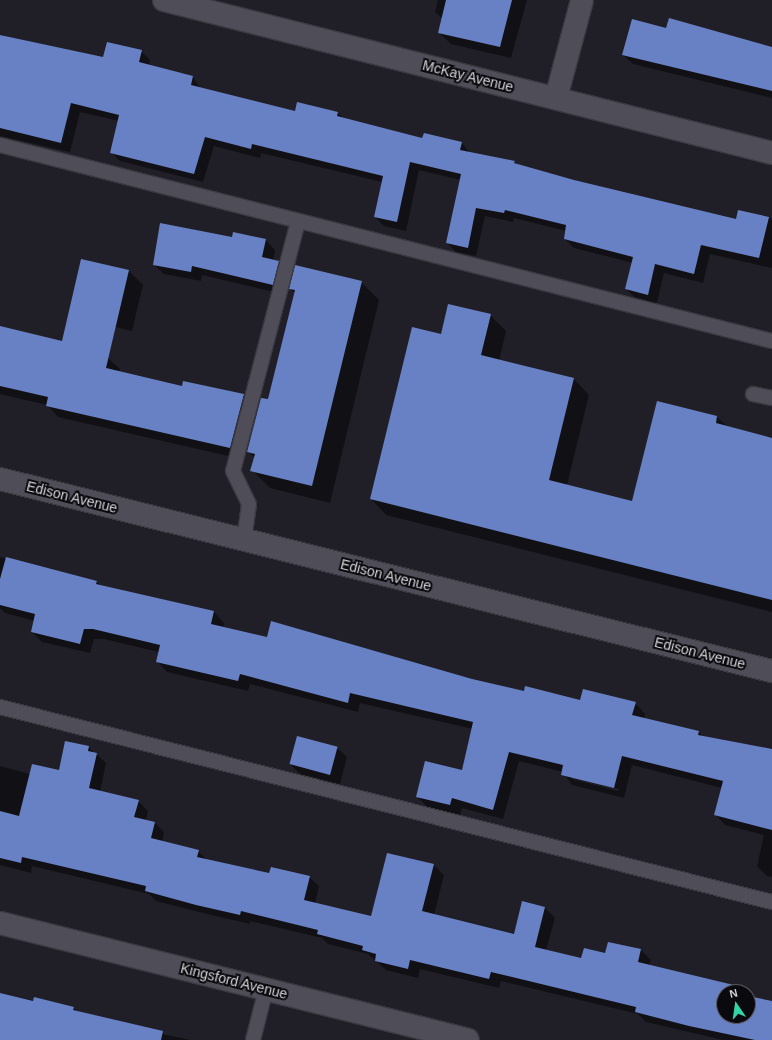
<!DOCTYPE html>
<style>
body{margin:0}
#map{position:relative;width:772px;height:1040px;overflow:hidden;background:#201f28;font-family:Arial,sans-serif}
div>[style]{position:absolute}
.shadow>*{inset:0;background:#0007}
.building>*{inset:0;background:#6880c4;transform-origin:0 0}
.roads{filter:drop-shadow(1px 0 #3a3940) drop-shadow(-1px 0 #3a3940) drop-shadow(0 1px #3a3940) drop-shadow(0 -1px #3a3940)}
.service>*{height:14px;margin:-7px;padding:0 7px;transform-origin:7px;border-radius:7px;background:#4f4e58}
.minor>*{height:22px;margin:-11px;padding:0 11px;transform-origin:11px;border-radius:11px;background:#4f4e58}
span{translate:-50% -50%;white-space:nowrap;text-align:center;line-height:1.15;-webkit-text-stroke:4px #0a090d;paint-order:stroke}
.street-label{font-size:14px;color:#d4d3d9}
.north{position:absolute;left:716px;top:984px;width:40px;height:40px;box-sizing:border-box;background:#0a090d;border:1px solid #5b5a5f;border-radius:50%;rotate:347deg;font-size:11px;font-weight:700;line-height:16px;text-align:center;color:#d4d3d9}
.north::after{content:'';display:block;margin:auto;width:14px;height:18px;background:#33d4a8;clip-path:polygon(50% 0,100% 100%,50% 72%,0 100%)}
</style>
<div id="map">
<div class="shadow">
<i style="clip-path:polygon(438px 0,527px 0,511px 58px,451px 44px,439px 33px,443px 19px,435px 12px)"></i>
<i style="clip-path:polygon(667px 29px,772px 47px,772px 98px,633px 64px,623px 55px)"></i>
<i style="clip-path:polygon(0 35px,104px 59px,141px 51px,150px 60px,149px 66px,193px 77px,201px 89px,296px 112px,298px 104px,338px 113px,345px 119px,423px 139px,462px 143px,470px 153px,514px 161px,518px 165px,574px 181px,737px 220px,739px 211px,772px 219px,772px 268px,710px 254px,703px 283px,664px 273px,657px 303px,636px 298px,626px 289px,633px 263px,574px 248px,565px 239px,566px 231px,514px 218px,513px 222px,485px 216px,476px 256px,456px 252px,447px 243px,461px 180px,419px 170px,406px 231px,384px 226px,375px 217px,382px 182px,261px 153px,260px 158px,214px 146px,203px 182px,120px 161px,111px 152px,119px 121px,80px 112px,70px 152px,0 136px)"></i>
<i style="clip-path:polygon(232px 238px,266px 240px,275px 250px,273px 261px,278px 262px,288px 272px,282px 294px,202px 275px,201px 281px,164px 274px,154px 265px)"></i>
<i style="clip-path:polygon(82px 260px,129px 271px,143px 285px,132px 331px,85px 320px)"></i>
<i style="clip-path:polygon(361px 282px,379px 300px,330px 503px,270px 488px,252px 470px,255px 458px,248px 452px,269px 401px,295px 293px,290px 289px)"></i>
<i style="clip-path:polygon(490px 315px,506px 331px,499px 361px,574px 379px,589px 395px,567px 485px,633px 502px,658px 402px,717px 417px,728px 427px,772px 439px,772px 612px,386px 515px,371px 499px,441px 335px)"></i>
<i style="clip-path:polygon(0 334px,108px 358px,120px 369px,119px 372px,183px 387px,244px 395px,255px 406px,241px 459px,58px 417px,47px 405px,0 394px)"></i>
<i style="clip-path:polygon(evenodd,0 557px,97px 582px,100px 585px,214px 612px,224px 623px,223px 628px,525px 692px,581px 701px,635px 703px,645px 714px,644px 719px,699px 732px,703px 737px,772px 749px,772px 877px,767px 876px,757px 866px,764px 835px,725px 825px,715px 814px,722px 788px,632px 765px,624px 798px,572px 785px,563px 772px,519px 761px,503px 819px,462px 808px,460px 815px,427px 807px,417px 796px,463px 772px,473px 729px,360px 703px,358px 712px,250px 684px,248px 691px,167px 672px,157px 661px,159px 652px,104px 639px,94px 639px,90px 653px,42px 642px,32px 632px,35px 621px,5px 613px,0 608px,0 557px,572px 777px,619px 789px,618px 791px,572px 779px,572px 777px)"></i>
<i style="clip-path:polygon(88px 747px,106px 763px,100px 792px,138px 801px,148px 811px,146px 820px,154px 822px,164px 832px,162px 842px,198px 851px,207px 860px,270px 874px,309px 877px,319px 886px,315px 904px,371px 917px,387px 854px,434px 865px,444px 875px,434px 915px,515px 935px,523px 903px,545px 908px,555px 918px,546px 950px,582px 959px,641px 950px,651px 960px,649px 965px,738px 986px,743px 992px,724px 992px,724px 1016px,748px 1016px,748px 997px,772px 1002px,772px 1040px,723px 1040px,646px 1022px,638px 1014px,501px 981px,499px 988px,420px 969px,418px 978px,386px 970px,368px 954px,328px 944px,322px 938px,250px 921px,250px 924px,207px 914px,156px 901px,149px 894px,32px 866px,31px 873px,0 865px,0 766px,30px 774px,60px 771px)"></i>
<i style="clip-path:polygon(337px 748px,347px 757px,340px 784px,300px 774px,290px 764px)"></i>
<i style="clip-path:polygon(0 994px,73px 1008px,77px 1011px,131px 1027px,190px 1040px,0 1040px)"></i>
</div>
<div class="building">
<i style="clip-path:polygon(446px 0,512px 0,500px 47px,438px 33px)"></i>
<i style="clip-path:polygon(669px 18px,772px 47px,772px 91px,622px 55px,632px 19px,666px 28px)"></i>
<i style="clip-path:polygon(0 35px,103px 57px,107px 42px,142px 50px,139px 62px,193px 76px,191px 85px,295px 111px,297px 102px,338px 112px,337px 116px,422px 138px,424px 133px,462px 142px,460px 150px,515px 161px,514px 163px,574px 180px,736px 219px,738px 210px,769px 217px,759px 258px,701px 245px,694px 274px,655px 264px,648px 295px,625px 289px,633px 257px,564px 239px,566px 225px,505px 210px,504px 213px,476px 208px,468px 248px,446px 243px,461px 174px,410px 162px,397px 222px,374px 217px,383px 176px,334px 164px,252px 144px,251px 149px,205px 137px,194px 174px,110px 153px,119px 115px,71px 103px,61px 143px,0 128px)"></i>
<i style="clip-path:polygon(160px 223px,232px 237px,233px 232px,266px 239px,262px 257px,279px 261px,273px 285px,192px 266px,191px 272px,153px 265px)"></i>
<i style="clip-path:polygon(81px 259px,129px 270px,106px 368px,182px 386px,183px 381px,244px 394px,230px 448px,46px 406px,48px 397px,0 386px,0 326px,62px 341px)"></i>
<i style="clip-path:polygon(295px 265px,362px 281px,312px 486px,250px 471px,255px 454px,247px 452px,261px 398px,268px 399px,295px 290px,289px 289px)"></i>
<i style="clip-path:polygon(448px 304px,491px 314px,481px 355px,574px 378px,549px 480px,632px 501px,657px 401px,717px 416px,716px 423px,772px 438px,772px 600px,370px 499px,412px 327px,441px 334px)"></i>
<i style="clip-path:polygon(6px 557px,97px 581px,96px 584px,214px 611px,211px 624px,267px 637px,271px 621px,472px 679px,524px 691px,525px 686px,580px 700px,583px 689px,636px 702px,632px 715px,699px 731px,698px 735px,772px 749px,772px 830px,714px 815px,723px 781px,622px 756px,614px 788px,561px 775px,563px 765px,509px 752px,493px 810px,452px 798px,450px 805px,416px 797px,425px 761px,462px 770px,473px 722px,350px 693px,348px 703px,240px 674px,238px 681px,156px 662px,160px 645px,93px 629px,84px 629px,80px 644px,31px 632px,35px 614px,0 605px,0 579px)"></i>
<i style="left:297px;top:736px;width:42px;height:29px;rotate:15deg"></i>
<i style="clip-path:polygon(65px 741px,89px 746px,88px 751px,97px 753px,89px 788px,139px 800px,134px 817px,155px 822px,151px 838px,199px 850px,197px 857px,269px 873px,271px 867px,310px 876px,304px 900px,371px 916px,387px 853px,434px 864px,422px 911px,514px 934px,522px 901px,545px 907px,535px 947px,581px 958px,584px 948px,605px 953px,608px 942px,641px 949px,638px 962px,738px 986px,737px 992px,724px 992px,724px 1016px,748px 1016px,748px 996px,772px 1001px,772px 1040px,755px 1040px,689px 1026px,635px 1012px,636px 1007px,491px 972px,489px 979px,410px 960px,408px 969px,375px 961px,376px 954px,362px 950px,363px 946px,317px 934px,318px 930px,241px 911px,240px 915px,196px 905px,145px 891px,146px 886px,22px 857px,21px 863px,0 858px,0 811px,19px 816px,32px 764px,59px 770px)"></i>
<i style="clip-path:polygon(0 993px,33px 1001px,34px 997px,74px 1007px,73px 1010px,163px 1031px,161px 1040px,0 1040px)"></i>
</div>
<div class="roads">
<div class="service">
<i style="left:0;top:145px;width:796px;rotate:14.25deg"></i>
<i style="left:753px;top:394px;width:19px;rotate:12deg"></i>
<i style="left:244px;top:540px;width:36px;rotate:-82deg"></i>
<i style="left:249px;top:504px;width:37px;rotate:-116deg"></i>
<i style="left:233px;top:471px;width:258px;rotate:-75.4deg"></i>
<i style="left:0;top:707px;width:796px;rotate:14.18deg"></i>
<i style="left:253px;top:1040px;width:53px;rotate:-75.7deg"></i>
</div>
<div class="minor">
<i style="left:164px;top:0;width:627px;rotate:14.12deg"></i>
<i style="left:556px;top:98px;width:101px;rotate:-75.1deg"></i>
<i style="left:0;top:479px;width:796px;rotate:13.97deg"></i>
<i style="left:0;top:923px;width:482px;rotate:14deg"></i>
</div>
</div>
<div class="street-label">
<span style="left:468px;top:76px;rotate:14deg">McKay Avenue</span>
<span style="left:72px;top:497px;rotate:14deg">Edison Avenue</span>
<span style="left:386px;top:575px;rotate:14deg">Edison Avenue</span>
<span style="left:700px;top:653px;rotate:14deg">Edison Avenue</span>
<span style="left:234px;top:981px;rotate:14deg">Kingsford Avenue</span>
</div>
<div class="north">N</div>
</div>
